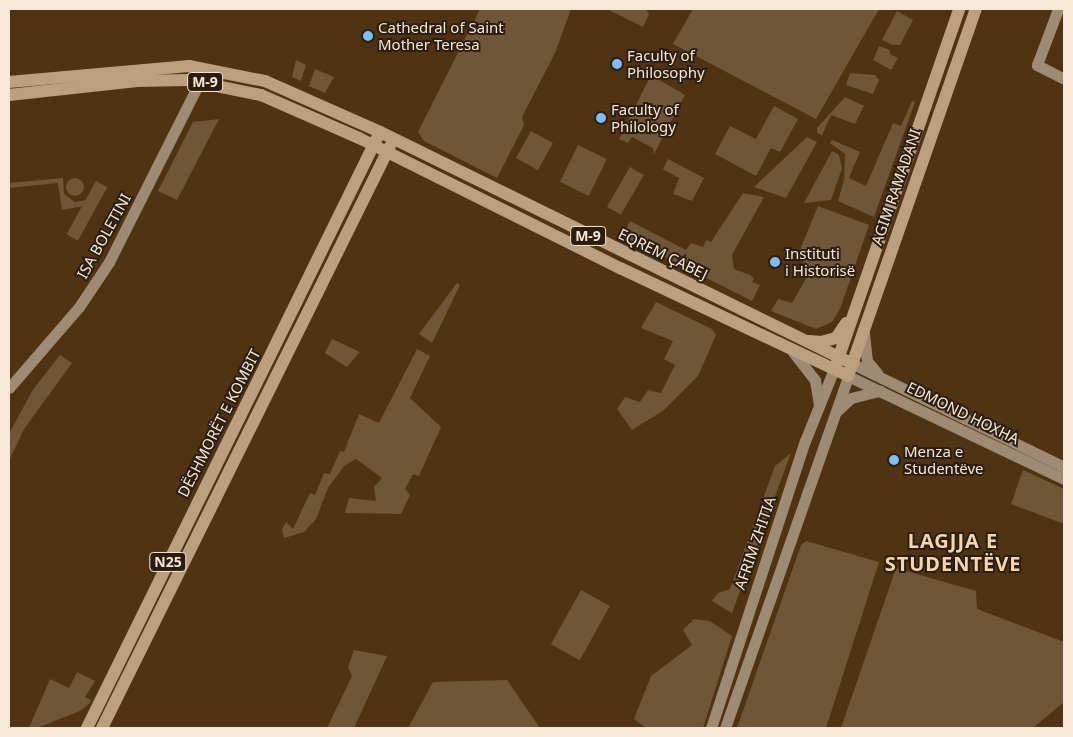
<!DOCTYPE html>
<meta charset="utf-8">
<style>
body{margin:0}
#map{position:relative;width:1073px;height:737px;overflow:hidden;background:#4f3312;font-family:"Noto Sans",sans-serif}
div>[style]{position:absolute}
.green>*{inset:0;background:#705638;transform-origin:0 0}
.round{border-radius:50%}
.secondary>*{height:11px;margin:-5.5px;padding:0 5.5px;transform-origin:5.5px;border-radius:5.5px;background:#9f8a73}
.primary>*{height:12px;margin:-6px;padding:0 6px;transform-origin:6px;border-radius:6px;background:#bb9f81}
.dots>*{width:14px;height:14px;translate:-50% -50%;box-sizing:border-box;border:2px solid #2b1e10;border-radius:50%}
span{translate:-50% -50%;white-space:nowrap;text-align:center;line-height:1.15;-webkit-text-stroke:4px #2b1e10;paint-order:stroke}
.shield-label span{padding:1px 4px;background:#2b1e10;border:1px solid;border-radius:4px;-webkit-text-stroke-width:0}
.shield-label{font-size:14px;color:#f8e7d4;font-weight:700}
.poi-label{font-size:15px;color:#f8e7d4}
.left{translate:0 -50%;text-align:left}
.street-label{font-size:15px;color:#f8e7d4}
.district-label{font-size:20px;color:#f7d4b0;font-weight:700;letter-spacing:1px}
.frame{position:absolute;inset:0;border:10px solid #f8e7d4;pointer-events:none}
</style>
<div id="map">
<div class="green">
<i style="clip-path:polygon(480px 9px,571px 9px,555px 53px,522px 117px,524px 125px,497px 178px,424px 141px,418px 132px)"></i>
<i style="clip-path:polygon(607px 9px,646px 9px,649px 14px,643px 27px)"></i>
<i style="clip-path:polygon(693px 9px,879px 9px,816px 119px,673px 44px)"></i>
<i style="clip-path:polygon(897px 11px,913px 20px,900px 45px,893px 45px,882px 40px)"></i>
<i style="clip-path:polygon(879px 46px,890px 50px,890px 54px,898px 58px,891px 70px,873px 60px)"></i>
<i style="clip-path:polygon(296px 60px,306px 65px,301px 81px,292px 77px)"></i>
<i style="clip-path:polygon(315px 69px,334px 77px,325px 93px,309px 86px)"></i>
<i style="clip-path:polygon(850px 73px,875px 75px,879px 80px,873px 94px,846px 85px)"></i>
<i style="clip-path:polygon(651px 75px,685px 95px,654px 154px,653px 148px,632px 137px,628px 143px,619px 139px)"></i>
<i style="clip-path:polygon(845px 97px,864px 106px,855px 124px,831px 115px,822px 135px,817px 133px,817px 128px)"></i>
<i style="clip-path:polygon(912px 101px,915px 102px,874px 217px,838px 201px,844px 180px,845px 154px,830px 143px,832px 140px,860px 152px,849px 178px,866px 186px,893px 123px,901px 126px)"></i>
<i style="clip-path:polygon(774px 106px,798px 119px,780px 152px,771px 148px,756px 176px,715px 154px,730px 126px,756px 139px)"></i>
<i style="clip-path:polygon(219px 119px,177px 200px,158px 191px,193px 122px)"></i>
<i style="left:531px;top:131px;width:25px;height:31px;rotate:29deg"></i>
<i style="clip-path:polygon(807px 137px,817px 142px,786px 198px,754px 187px)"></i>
<i style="left:578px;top:145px;width:32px;height:41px;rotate:26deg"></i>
<i style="clip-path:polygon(832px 151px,839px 155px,842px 168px,831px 200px,804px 203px)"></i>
<i style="clip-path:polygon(668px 159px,704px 178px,692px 201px,673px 194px,679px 178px,663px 169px)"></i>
<i style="left:630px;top:167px;width:16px;height:46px;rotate:30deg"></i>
<i style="clip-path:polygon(63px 178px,64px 194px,75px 202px,86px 200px,83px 206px,62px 210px,58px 183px,9px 188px,9px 183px)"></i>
<i class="round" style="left:66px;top:178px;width:18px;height:18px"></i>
<i style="left:96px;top:181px;width:13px;height:61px;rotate:29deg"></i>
<i style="clip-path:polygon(743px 193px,764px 197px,732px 255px,734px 269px,750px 275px,754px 279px,752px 282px,760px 285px,752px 301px,623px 236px,630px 221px,686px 250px,691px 243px,703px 247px,706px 240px,711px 242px)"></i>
<i style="clip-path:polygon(818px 206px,869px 225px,840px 309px,832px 322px,816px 329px,771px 311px,778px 299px,792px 303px,807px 277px,808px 269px,798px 255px)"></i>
<i style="clip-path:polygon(457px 283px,460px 285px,432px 343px,419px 334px)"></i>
<i style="clip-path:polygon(656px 302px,712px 329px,716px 335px,698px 376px,664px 410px,632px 430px,617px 409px,625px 397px,640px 402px,648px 390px,661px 393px,675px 365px,664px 359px,673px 341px,641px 328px)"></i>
<i style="clip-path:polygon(332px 339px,360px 352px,347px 367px,325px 353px)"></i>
<i style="clip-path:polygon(417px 349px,430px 356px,410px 398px,441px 427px,419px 476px,413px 474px,405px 489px,410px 495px,401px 514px,345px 513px,349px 498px,376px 501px,374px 487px,382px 478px,356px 459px,344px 466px,328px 488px,316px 519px,304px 532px,284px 538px,282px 530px,286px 522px,293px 529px,310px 493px,315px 495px,324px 473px,330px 474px,340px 451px,344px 452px,359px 414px,379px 423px)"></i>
<i style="clip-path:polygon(60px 355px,72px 363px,24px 429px,9px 461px,9px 434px,32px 391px)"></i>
<i style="clip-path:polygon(791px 453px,732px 613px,712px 601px,718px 593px,730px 589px,775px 466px)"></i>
<i style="clip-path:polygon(1023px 470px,1064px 489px,1064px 524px,1011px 504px)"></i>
<i style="clip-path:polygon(806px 541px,879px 562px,826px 728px,737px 728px,801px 545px)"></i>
<i style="clip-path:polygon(896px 568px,976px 591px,977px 609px,1064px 642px,1064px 702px,1033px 728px,841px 728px)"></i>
<i style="left:581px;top:590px;width:33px;height:62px;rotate:29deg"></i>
<i style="clip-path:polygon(694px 619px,710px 621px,732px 636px,703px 728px,646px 728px,634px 719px,651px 676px,692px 645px,683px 630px)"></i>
<i style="clip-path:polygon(354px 650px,387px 656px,354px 728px,327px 728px,352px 676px,348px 667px)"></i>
<i style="clip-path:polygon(77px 672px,95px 681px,85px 697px,91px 700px,90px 703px,80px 711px,37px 728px,29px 728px,50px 679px,69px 688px)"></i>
<i style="clip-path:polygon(507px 680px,540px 728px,408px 728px,433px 682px)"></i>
</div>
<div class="secondary">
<i style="left:1058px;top:9px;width:60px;rotate:110.6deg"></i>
<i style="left:1037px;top:65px;width:30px;rotate:27deg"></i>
<i style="left:864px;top:333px;width:28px;rotate:84deg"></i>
<i style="left:867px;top:361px;width:16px;rotate:50deg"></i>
<i style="left:793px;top:352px;width:36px;rotate:52deg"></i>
<i style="left:815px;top:380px;width:25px;rotate:81deg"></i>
<i style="left:853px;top:364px;width:235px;rotate:26deg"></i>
<i style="left:9px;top:388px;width:107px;rotate:-49.2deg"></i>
<i style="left:79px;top:307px;width:54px;rotate:-56.3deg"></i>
<i style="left:109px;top:262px;width:203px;rotate:-63.3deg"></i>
<i style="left:837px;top:411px;width:19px;rotate:-43deg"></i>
<i style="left:851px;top:398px;width:30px;rotate:-14deg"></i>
<i style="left:711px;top:728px;width:302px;rotate:-71.9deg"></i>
<i style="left:805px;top:441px;width:78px;rotate:-68.1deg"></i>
<i style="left:725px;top:728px;width:373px;rotate:-70.7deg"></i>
<i style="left:848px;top:376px;width:239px;rotate:25.5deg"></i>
</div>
<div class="primary">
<i style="left:9px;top:82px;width:181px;rotate:-5.1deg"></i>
<i style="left:189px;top:66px;width:77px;rotate:11.2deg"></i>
<i style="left:265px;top:81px;width:126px;rotate:23.9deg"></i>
<i style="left:380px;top:132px;width:527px;rotate:26.13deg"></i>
<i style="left:9px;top:95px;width:129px;rotate:-6.2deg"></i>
<i style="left:137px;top:81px;width:50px;rotate:-1.1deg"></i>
<i style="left:187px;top:80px;width:76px;rotate:11.5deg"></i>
<i style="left:261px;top:95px;width:107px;rotate:23.7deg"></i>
<i style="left:359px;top:138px;width:292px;rotate:26.5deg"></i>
<i style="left:620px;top:268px;width:252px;rotate:25.3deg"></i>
<i style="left:848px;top:376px;width:389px;rotate:-70.8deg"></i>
<i style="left:809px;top:341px;width:12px;rotate:5deg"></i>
<i style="left:821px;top:342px;width:16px;rotate:-15deg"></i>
<i style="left:836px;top:338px;width:18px;rotate:-56deg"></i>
<i style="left:836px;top:365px;width:377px;rotate:-70.9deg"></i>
<i style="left:87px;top:728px;width:657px;rotate:-63.82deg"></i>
<i style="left:102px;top:728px;width:649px;rotate:-63.67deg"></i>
</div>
<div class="dots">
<i style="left:368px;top:36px;background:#7fbdfa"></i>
<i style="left:617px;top:64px;background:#7fbdfa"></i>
<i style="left:601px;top:118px;background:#7fbdfa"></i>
<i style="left:775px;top:262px;background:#7fbdfa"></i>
<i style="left:894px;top:460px;background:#7fbdfa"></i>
</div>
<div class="shield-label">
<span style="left:205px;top:82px">M-9</span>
<span style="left:588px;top:236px">M-9</span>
<span style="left:168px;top:562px">N25</span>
</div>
<div class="poi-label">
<span class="left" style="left:378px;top:36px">Cathedral of Saint<br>Mother Teresa</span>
<span class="left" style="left:627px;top:64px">Faculty of<br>Philosophy</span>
<span class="left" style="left:611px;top:118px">Faculty of<br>Philology</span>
<span class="left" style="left:785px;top:262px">Instituti<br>i Historisë</span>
<span class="left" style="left:904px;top:460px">Menza e<br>Studentëve</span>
</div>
<div class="street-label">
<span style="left:896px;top:187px;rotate:-71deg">AGIM RAMADANI</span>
<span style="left:104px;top:236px;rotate:-61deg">ISA BOLETINI</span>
<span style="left:663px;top:254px;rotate:26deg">EQREM ÇABEJ</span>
<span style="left:963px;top:413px;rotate:26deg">EDMOND HOXHA</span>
<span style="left:219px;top:423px;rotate:-63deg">DËSHMORËT E KOMBIT</span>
<span style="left:755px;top:543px;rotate:-71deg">AFRIM ZHITIA</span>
</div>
<div class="district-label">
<span style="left:953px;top:552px">LAGJJA E<br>STUDENTËVE</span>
</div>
<div class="frame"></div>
</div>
